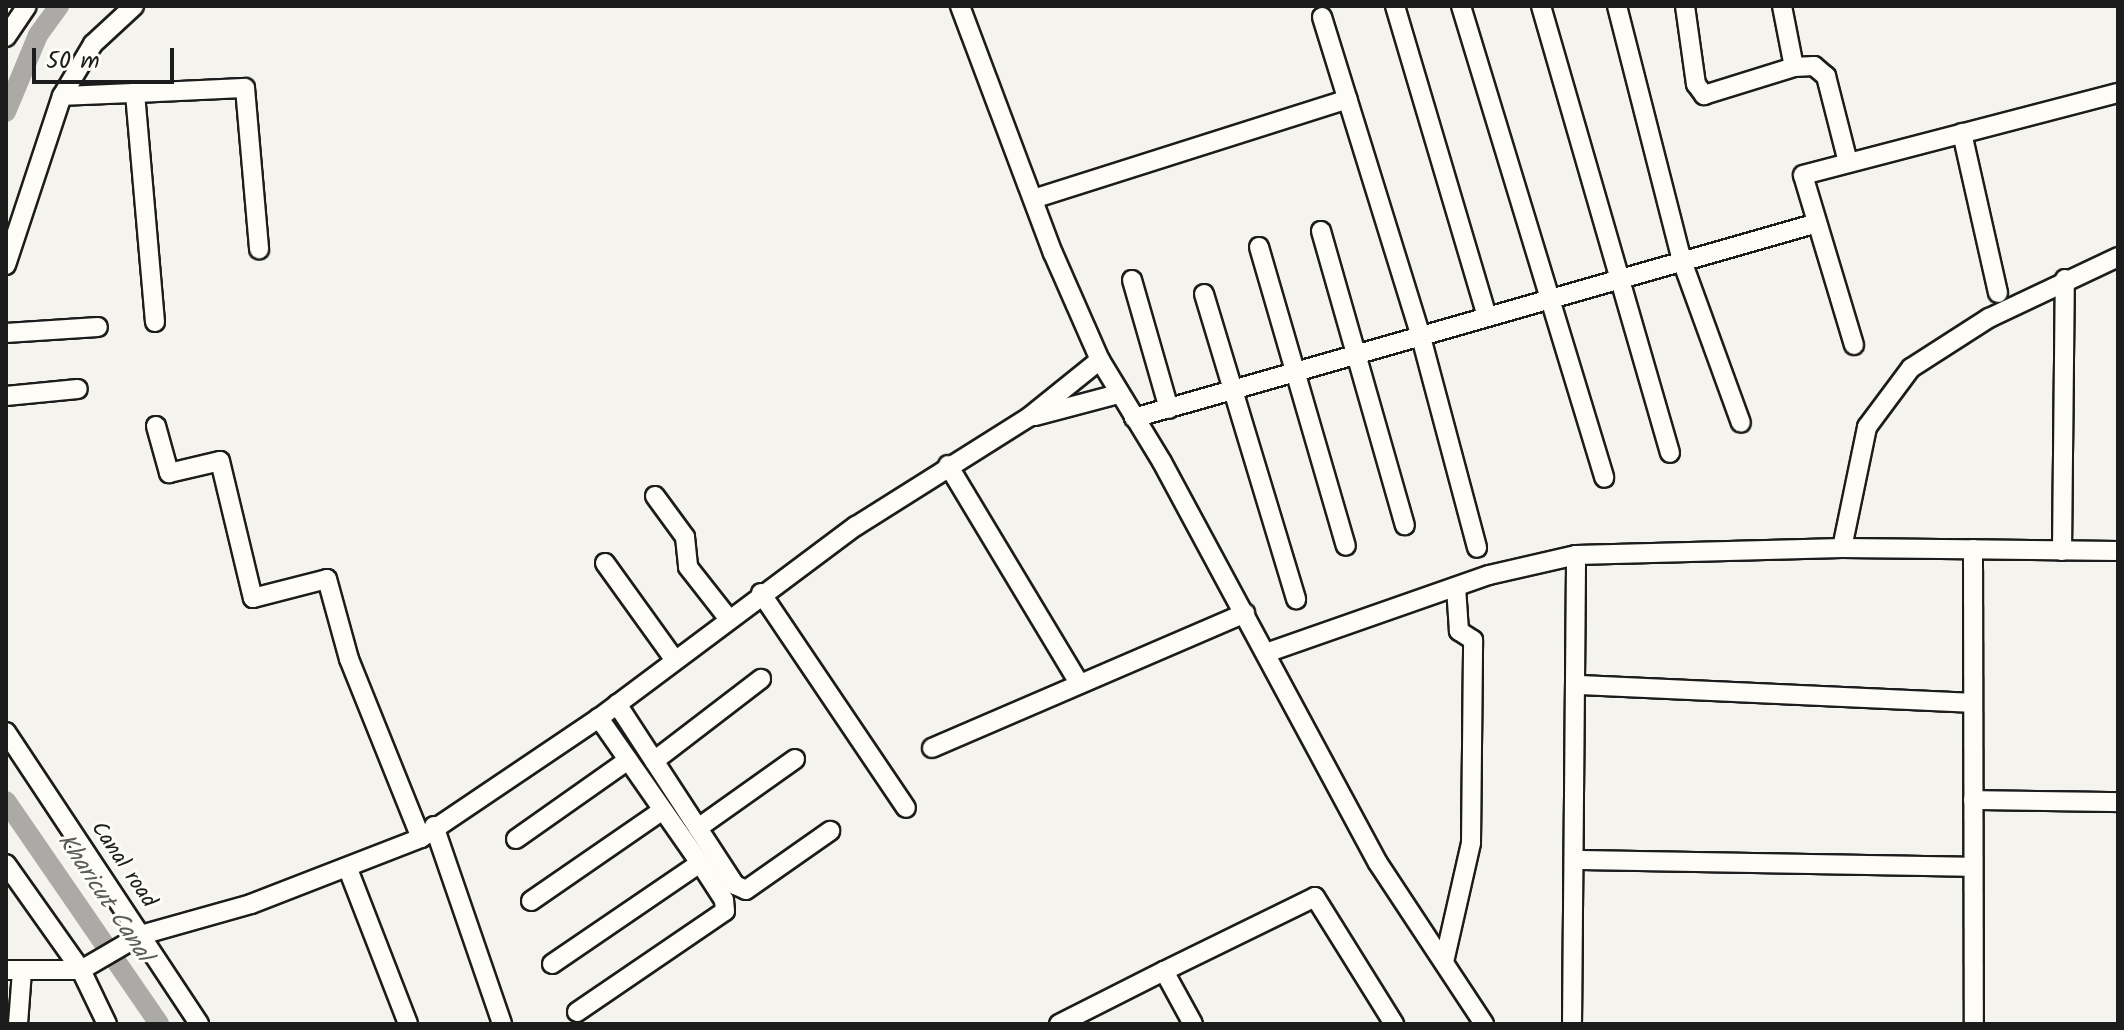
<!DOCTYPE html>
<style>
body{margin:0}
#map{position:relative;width:2124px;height:1030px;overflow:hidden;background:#f4f3ee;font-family:Kalam,sans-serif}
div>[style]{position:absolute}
.canal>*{height:20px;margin:-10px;padding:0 10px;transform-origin:10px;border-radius:10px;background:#abaaa6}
.roads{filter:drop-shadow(2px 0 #1c1c1c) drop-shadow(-2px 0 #1c1c1c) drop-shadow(0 2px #1c1c1c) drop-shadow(0 -2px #1c1c1c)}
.minor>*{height:18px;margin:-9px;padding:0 9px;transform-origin:9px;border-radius:9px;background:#fdfcf7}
span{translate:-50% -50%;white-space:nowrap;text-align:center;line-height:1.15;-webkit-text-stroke:6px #fdfcf7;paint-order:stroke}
.street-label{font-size:22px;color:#1c1c1c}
.water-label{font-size:24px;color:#5c5c5a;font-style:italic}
.frame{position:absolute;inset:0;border:8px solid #1c1c1c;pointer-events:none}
.scale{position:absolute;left:32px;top:48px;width:142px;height:36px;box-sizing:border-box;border:4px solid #1c1c1c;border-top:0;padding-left:10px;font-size:24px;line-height:28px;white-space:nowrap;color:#1c1c1c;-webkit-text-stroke:6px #fdfcf7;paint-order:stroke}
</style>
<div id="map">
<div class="canal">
<i style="left:6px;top:112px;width:83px;rotate:-67.4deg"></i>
<i style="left:38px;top:35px;width:36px;rotate:-54deg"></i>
<i style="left:6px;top:801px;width:270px;rotate:55.5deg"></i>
</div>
<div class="roads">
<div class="minor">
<i style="left:960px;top:6px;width:264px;rotate:69.4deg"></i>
<i style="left:1053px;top:253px;width:117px;rotate:66.3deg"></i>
<i style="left:1100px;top:360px;width:119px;rotate:58.7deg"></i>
<i style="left:1162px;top:462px;width:455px;rotate:61.7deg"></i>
<i style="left:1378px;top:863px;width:193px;rotate:56.6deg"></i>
<i style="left:1395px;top:6px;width:324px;rotate:73.5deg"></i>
<i style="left:1461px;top:6px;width:493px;rotate:73.1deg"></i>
<i style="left:1541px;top:6px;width:465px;rotate:73.9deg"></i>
<i style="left:1617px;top:6px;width:263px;rotate:75.7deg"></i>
<i style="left:1682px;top:261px;width:172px;rotate:70deg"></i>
<i style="left:1685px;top:6px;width:79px;rotate:82deg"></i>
<i style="left:1696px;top:84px;width:14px;rotate:54deg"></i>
<i style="left:1704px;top:95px;width:94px;rotate:-17.3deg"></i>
<i style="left:1782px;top:6px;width:62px;rotate:78.9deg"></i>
<i style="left:1794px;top:67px;width:20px;rotate:-3deg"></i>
<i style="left:1814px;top:66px;width:16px;rotate:40deg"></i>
<i style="left:1826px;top:76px;width:89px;rotate:75.7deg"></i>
<i style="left:1322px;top:17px;width:335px;rotate:72.8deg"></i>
<i style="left:1421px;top:337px;width:218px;rotate:75.1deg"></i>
<i style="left:6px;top:37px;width:37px;rotate:-56deg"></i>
<i style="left:62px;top:96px;width:73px;rotate:-2.4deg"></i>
<i style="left:1962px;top:133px;width:164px;rotate:77.3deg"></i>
<i style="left:1033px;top:199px;width:330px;rotate:-17.6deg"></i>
<i style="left:1321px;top:231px;width:306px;rotate:74.1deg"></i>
<i style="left:1259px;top:247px;width:311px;rotate:73.8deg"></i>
<i style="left:6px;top:265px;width:178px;rotate:-71.7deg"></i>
<i style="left:62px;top:96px;width:61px;rotate:-59.2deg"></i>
<i style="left:93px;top:44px;width:56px;rotate:-42.8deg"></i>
<i style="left:1132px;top:280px;width:134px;rotate:74deg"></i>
<i style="left:1204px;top:294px;width:319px;rotate:73.2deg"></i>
<i style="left:155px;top:322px;width:230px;rotate:-95deg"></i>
<i style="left:135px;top:93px;width:110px;rotate:-2.6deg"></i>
<i style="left:245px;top:88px;width:162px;rotate:85deg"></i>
<i style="left:6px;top:333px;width:92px;rotate:-3.7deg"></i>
<i style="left:1854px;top:345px;width:177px;rotate:-106.7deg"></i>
<i style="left:1803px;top:175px;width:325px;rotate:-14.6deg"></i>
<i style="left:6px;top:396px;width:72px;rotate:-5.6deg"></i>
<i style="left:1035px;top:416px;width:86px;rotate:-14.8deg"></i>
<i style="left:1134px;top:418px;width:710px;rotate:-15.93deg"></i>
<i style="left:156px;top:426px;width:49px;rotate:74.5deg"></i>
<i style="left:169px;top:473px;width:52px;rotate:-13.2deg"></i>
<i style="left:220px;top:461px;width:141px;rotate:76.5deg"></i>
<i style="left:253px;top:598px;width:76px;rotate:-14.4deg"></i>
<i style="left:327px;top:579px;width:83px;rotate:74.6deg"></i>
<i style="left:349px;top:659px;width:193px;rotate:68.1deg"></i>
<i style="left:948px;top:465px;width:254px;rotate:59deg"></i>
<i style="left:655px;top:496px;width:51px;rotate:53.8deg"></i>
<i style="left:685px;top:537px;width:30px;rotate:84deg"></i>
<i style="left:688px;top:567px;width:65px;rotate:51.9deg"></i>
<i style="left:1842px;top:548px;width:124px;rotate:-78.3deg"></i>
<i style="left:1867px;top:427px;width:74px;rotate:-53.3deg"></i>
<i style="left:1911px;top:368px;width:93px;rotate:-32.7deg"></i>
<i style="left:1989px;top:318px;width:143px;rotate:-25.3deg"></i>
<i style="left:1973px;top:549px;width:475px;rotate:89.9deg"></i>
<i style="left:2062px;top:551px;width:272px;rotate:-89.4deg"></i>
<i style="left:605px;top:563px;width:118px;rotate:54.3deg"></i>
<i style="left:761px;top:593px;width:259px;rotate:56deg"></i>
<i style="left:1266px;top:653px;width:236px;rotate:-19.3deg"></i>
<i style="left:1489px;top:575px;width:89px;rotate:-12.9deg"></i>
<i style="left:1576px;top:555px;width:266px;rotate:-1.5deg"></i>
<i style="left:1842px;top:548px;width:276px;rotate:0.6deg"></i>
<i style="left:1578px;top:685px;width:394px;rotate:2.6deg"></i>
<i style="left:617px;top:704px;width:216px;rotate:56.9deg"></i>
<i style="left:735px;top:885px;width:12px;rotate:24deg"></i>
<i style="left:746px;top:890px;width:103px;rotate:-35.1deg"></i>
<i style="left:6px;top:732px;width:350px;rotate:56.5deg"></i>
<i style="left:932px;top:748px;width:341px;rotate:-23.3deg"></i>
<i style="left:654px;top:761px;width:135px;rotate:-37.5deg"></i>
<i style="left:1973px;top:800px;width:145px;rotate:0.8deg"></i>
<i style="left:434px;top:826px;width:209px;rotate:71deg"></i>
<i style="left:698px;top:828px;width:119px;rotate:-35.4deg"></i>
<i style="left:516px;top:839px;width:137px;rotate:-35.2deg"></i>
<i style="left:1576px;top:860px;width:397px;rotate:1deg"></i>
<i style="left:6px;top:864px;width:130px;rotate:54.7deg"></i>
<i style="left:81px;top:970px;width:60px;rotate:64.3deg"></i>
<i style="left:348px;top:869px;width:166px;rotate:68.8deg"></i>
<i style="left:531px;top:901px;width:160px;rotate:-34.6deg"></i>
<i style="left:1444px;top:962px;width:122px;rotate:-77.2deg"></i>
<i style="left:1471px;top:843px;width:203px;rotate:-89.4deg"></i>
<i style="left:1473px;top:640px;width:17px;rotate:-147deg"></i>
<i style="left:1459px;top:631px;width:44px;rotate:-93.9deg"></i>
<i style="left:552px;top:964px;width:179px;rotate:-34.3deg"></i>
<i style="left:6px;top:970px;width:75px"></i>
<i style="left:81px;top:970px;width:69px;rotate:-30.3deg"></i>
<i style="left:141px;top:935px;width:114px;rotate:-15.7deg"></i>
<i style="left:251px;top:904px;width:182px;rotate:-21.2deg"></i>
<i style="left:421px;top:838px;width:215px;rotate:-34deg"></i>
<i style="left:599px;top:718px;width:321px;rotate:-36.8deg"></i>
<i style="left:856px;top:526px;width:204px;rotate:-32.2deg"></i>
<i style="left:1029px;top:417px;width:91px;rotate:-38.8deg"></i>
<i style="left:1164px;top:971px;width:168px;rotate:-26.1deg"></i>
<i style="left:1315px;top:897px;width:150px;rotate:58.1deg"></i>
<i style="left:577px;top:1012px;width:179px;rotate:-34.3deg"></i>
<i style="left:725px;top:911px;width:11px;rotate:-95deg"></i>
<i style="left:724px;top:900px;width:44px;rotate:-123deg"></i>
<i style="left:700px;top:863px;width:177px;rotate:-124.9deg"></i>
<i style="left:18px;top:1024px;width:53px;rotate:-85.7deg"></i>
<i style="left:1059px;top:1024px;width:118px;rotate:-26.8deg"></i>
<i style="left:1164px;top:971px;width:60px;rotate:61.3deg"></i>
<i style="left:1572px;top:1024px;width:469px;rotate:-89.5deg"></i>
</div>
</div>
<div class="street-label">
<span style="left:123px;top:865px;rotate:56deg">Canal road</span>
</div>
<div class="water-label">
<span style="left:104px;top:898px;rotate:56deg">Kharicut Canal</span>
</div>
<div class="frame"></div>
<div class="scale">50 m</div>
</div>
